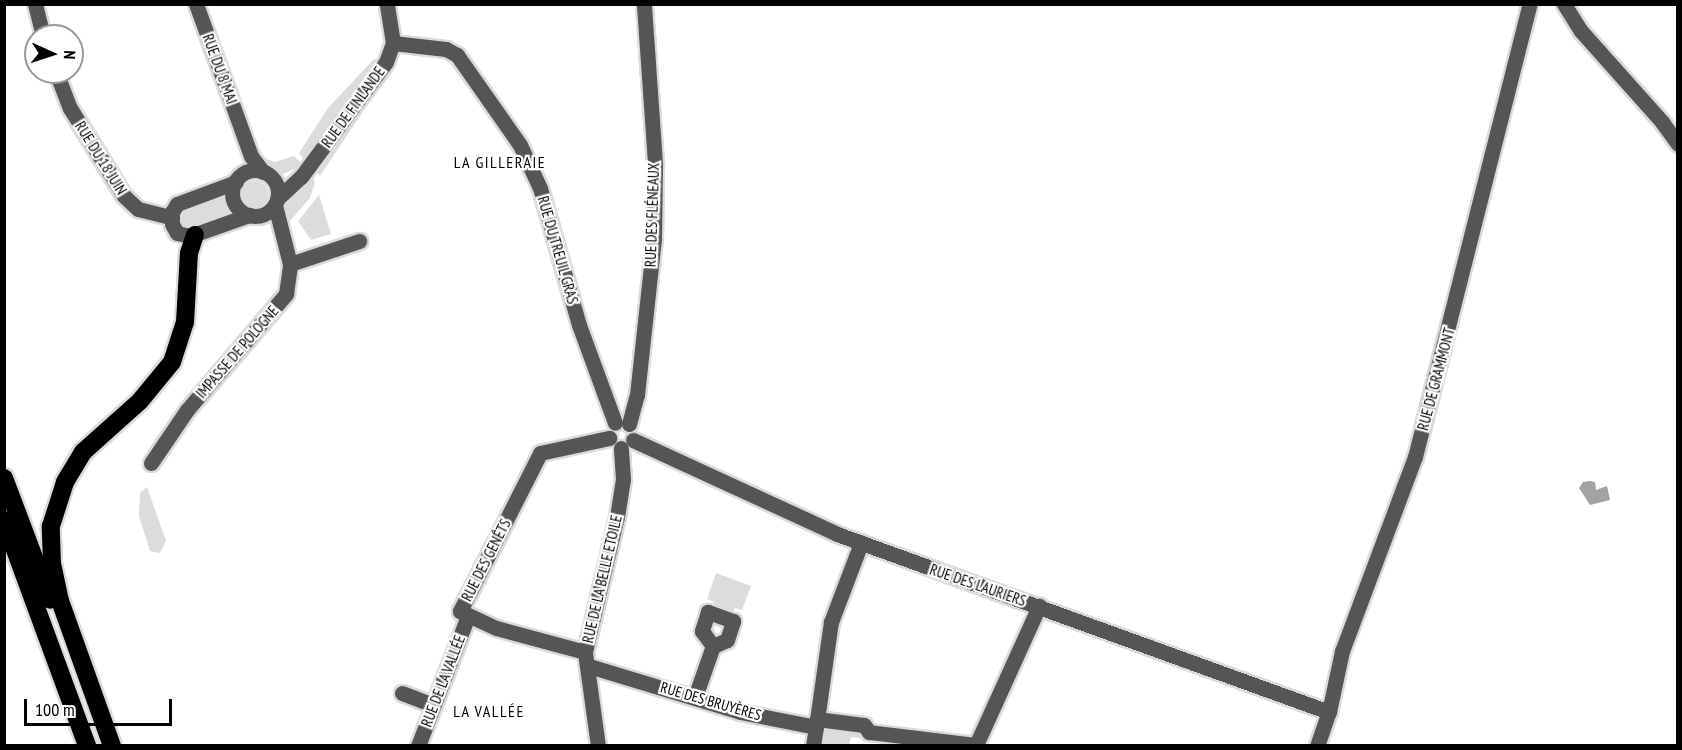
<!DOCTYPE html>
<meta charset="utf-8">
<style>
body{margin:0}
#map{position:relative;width:1682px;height:750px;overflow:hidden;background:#fff;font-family:"PT Sans Narrow",sans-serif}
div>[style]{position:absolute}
.green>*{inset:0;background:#dcdcdc}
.round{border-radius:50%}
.water>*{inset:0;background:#a3a3a3}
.roads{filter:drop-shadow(2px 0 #dbdbdb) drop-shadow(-2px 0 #dbdbdb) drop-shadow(0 2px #dbdbdb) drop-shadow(0 -2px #dbdbdb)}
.minor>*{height:15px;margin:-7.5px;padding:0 7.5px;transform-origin:7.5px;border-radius:7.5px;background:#555}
.minor>.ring{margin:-7.5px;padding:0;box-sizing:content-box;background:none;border:15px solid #555;border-radius:50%}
.highway>*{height:18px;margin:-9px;padding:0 9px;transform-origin:9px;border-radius:9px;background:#000}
span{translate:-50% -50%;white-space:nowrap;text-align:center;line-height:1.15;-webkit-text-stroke:4.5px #fff;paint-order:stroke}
.street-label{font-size:15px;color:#000}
.neighbourhood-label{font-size:16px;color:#000;letter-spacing:1.5px}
.frame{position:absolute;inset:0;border:6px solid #000;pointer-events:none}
.north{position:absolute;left:24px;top:24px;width:60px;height:60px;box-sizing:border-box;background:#fff;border:2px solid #999;border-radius:50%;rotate:93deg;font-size:16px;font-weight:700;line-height:24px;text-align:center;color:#000}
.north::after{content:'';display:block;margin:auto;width:21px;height:27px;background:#000;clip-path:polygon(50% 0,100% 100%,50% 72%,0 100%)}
.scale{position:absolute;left:24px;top:699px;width:148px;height:27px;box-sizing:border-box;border:3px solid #000;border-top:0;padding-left:8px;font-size:18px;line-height:21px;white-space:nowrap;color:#000;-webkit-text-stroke:4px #fff;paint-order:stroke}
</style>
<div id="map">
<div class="green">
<i style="clip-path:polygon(374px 59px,379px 61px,306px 161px,299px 153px,328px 108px)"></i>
<i style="clip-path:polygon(357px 108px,362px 113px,320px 176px,314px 169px)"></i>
<i style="clip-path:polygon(256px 155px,275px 162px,294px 156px,303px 165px,283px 174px,276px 173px,262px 166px)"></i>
<i style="clip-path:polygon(311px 175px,315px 182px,310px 198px,290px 221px,282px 224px,283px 200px)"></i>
<i class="round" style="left:242px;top:181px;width:26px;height:26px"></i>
<i style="clip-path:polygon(229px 189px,230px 204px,236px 213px,193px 229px,181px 225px,180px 211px)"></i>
<i style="clip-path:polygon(319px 195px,331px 234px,311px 240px,298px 221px)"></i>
<i style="clip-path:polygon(147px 487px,166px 541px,160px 553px,150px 551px,139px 516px,140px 493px)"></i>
<i style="clip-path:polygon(716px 573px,751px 586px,742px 610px,735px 608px,732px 615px,712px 608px,714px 602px,707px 599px)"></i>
<i style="clip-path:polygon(824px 726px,863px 731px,866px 739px,851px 737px,849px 745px,819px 746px)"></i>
</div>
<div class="water">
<i style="clip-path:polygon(1590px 481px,1595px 482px,1596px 490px,1607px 486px,1610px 500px,1590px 505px,1579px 488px,1583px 482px)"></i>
</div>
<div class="roads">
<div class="minor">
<i style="left:35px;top:4px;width:33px;rotate:76deg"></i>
<i style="left:196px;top:4px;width:162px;rotate:70.1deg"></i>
<i style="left:251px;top:156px;width:20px;rotate:53deg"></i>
<i style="left:1564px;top:4px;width:32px;rotate:58deg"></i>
<i style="left:1581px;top:31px;width:122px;rotate:48.3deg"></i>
<i style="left:1662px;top:122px;width:27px;rotate:54deg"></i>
<i style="left:393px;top:43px;width:53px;rotate:6.5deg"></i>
<i style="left:446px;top:49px;width:13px;rotate:29deg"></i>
<i style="left:457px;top:55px;width:110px;rotate:55deg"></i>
<i style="left:520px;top:145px;width:47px;rotate:65.1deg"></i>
<i style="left:540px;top:188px;width:142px;rotate:74.1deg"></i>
<i style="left:579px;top:325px;width:104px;rotate:69.8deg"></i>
<i style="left:56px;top:72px;width:39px;rotate:69deg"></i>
<i style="left:70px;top:108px;width:103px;rotate:58.5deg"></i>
<i style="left:124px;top:196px;width:19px;rotate:43deg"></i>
<i style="left:138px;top:209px;width:34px;rotate:14deg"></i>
<i class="ring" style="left:232px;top:170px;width:31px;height:31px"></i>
<i style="left:236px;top:182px;width:63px;rotate:159.6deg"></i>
<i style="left:177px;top:204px;width:9px;rotate:122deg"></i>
<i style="left:172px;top:212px;width:12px;rotate:90deg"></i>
<i style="left:172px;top:224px;width:10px;rotate:61deg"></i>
<i style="left:177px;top:233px;width:13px;rotate:13deg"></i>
<i style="left:190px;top:236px;width:63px;rotate:-19.6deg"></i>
<i style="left:277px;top:199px;width:33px;rotate:-43deg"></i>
<i style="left:301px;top:177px;width:143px;rotate:-53.5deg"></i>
<i style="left:386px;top:62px;width:20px;rotate:-70deg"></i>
<i style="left:393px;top:43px;width:39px;rotate:-99deg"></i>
<i style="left:290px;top:264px;width:73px;rotate:-18.4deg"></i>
<i style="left:629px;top:424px;width:30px;rotate:-75deg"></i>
<i style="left:637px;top:395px;width:157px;rotate:-83.8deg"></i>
<i style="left:654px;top:239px;width:76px;rotate:-89.2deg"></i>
<i style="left:655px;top:163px;width:159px;rotate:-94deg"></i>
<i style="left:633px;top:440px;width:225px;rotate:24.7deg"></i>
<i style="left:837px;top:534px;width:523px;rotate:19.89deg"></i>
<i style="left:151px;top:463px;width:64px;rotate:-55.8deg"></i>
<i style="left:187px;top:410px;width:153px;rotate:-49.5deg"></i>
<i style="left:286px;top:294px;width:30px;rotate:-82deg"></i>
<i style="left:290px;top:264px;width:61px;rotate:-104.3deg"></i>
<i style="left:585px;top:652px;width:92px;rotate:-164.9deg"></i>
<i style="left:496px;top:628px;width:40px;rotate:-155deg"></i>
<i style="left:460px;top:611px;width:177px;rotate:-63.1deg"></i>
<i style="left:540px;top:453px;width:71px;rotate:-12.3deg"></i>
<i style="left:589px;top:666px;width:158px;rotate:16.9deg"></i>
<i style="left:740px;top:712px;width:77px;rotate:11.2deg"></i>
<i style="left:816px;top:727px;width:19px;rotate:99deg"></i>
<i style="left:402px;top:693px;width:34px;rotate:21deg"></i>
<i style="left:695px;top:697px;width:54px;rotate:-70.6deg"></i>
<i style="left:713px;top:646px;width:15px;rotate:-23deg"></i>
<i style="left:727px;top:640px;width:20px;rotate:-72deg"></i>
<i style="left:733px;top:621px;width:27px;rotate:-160deg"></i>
<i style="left:708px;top:612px;width:20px;rotate:108deg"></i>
<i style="left:702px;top:631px;width:19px;rotate:54deg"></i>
<i style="left:817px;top:719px;width:47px;rotate:7.3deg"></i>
<i style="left:864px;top:725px;width:9px;rotate:54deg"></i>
<i style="left:869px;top:732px;width:108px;rotate:6.9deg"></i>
<i style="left:976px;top:745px;width:153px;rotate:-65.6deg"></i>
<i style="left:816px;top:727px;width:106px;rotate:-81.9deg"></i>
<i style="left:831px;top:622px;width:85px;rotate:-69.2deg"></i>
<i style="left:418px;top:746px;width:139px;rotate:-69deg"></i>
<i style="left:598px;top:746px;width:95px;rotate:-97.9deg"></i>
<i style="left:585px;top:652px;width:139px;rotate:-76.7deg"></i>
<i style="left:617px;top:517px;width:38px;rotate:-81deg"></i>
<i style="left:623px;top:479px;width:31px;rotate:-94deg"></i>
<i style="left:1317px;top:746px;width:36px;rotate:-71deg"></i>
<i style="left:1329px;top:712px;width:62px;rotate:-78deg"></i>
<i style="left:1342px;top:651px;width:207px;rotate:-69.4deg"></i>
<i style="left:1415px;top:457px;width:467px;rotate:-75.8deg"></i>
</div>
<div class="highway">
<i style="left:4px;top:478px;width:130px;rotate:69.3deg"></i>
<i style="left:4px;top:520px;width:241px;rotate:69.8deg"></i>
<i style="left:112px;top:746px;width:154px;rotate:-109.7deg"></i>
<i style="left:60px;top:601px;width:38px;rotate:-102deg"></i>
<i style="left:52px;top:564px;width:38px;rotate:-92deg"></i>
<i style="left:51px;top:526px;width:46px;rotate:-72.3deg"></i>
<i style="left:65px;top:482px;width:35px;rotate:-59deg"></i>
<i style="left:83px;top:452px;width:76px;rotate:-41.8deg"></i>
<i style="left:140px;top:401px;width:50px;rotate:-50.6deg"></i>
<i style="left:172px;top:362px;width:42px;rotate:-72deg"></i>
<i style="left:185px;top:322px;width:69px;rotate:-86.7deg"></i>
<i style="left:189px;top:253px;width:19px;rotate:-72deg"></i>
</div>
</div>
<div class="street-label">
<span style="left:220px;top:69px;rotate:70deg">RUE DU 8 MAI</span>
<span style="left:353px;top:107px;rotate:-54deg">RUE DE FINLANDE</span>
<span style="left:101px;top:158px;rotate:58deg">RUE DU 18 JUIN</span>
<span style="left:652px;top:215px;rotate:-88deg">RUE DES FLÉNEAUX</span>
<span style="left:558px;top:250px;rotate:74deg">RUE DU TREUIL GRAS</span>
<span style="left:237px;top:352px;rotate:-49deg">IMPASSE DE POLOGNE</span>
<span style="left:1436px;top:379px;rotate:-75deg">RUE DE GRAMMONT</span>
<span style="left:486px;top:560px;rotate:-63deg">RUE DES GENÊTS</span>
<span style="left:602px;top:579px;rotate:-77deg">RUE DE LA BELLE ETOILE</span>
<span style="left:978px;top:585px;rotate:19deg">RUE DES LAURIERS</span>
<span style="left:443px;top:681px;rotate:-69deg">RUE DE LA VALLÉE</span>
<span style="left:711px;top:701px;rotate:16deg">RUE DES BRUYÈRES</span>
</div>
<div class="neighbourhood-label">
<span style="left:500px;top:162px">LA GILLERAIE</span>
<span style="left:489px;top:711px">LA VALLÉE</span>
</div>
<div class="frame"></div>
<div class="north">N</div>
<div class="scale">100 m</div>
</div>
